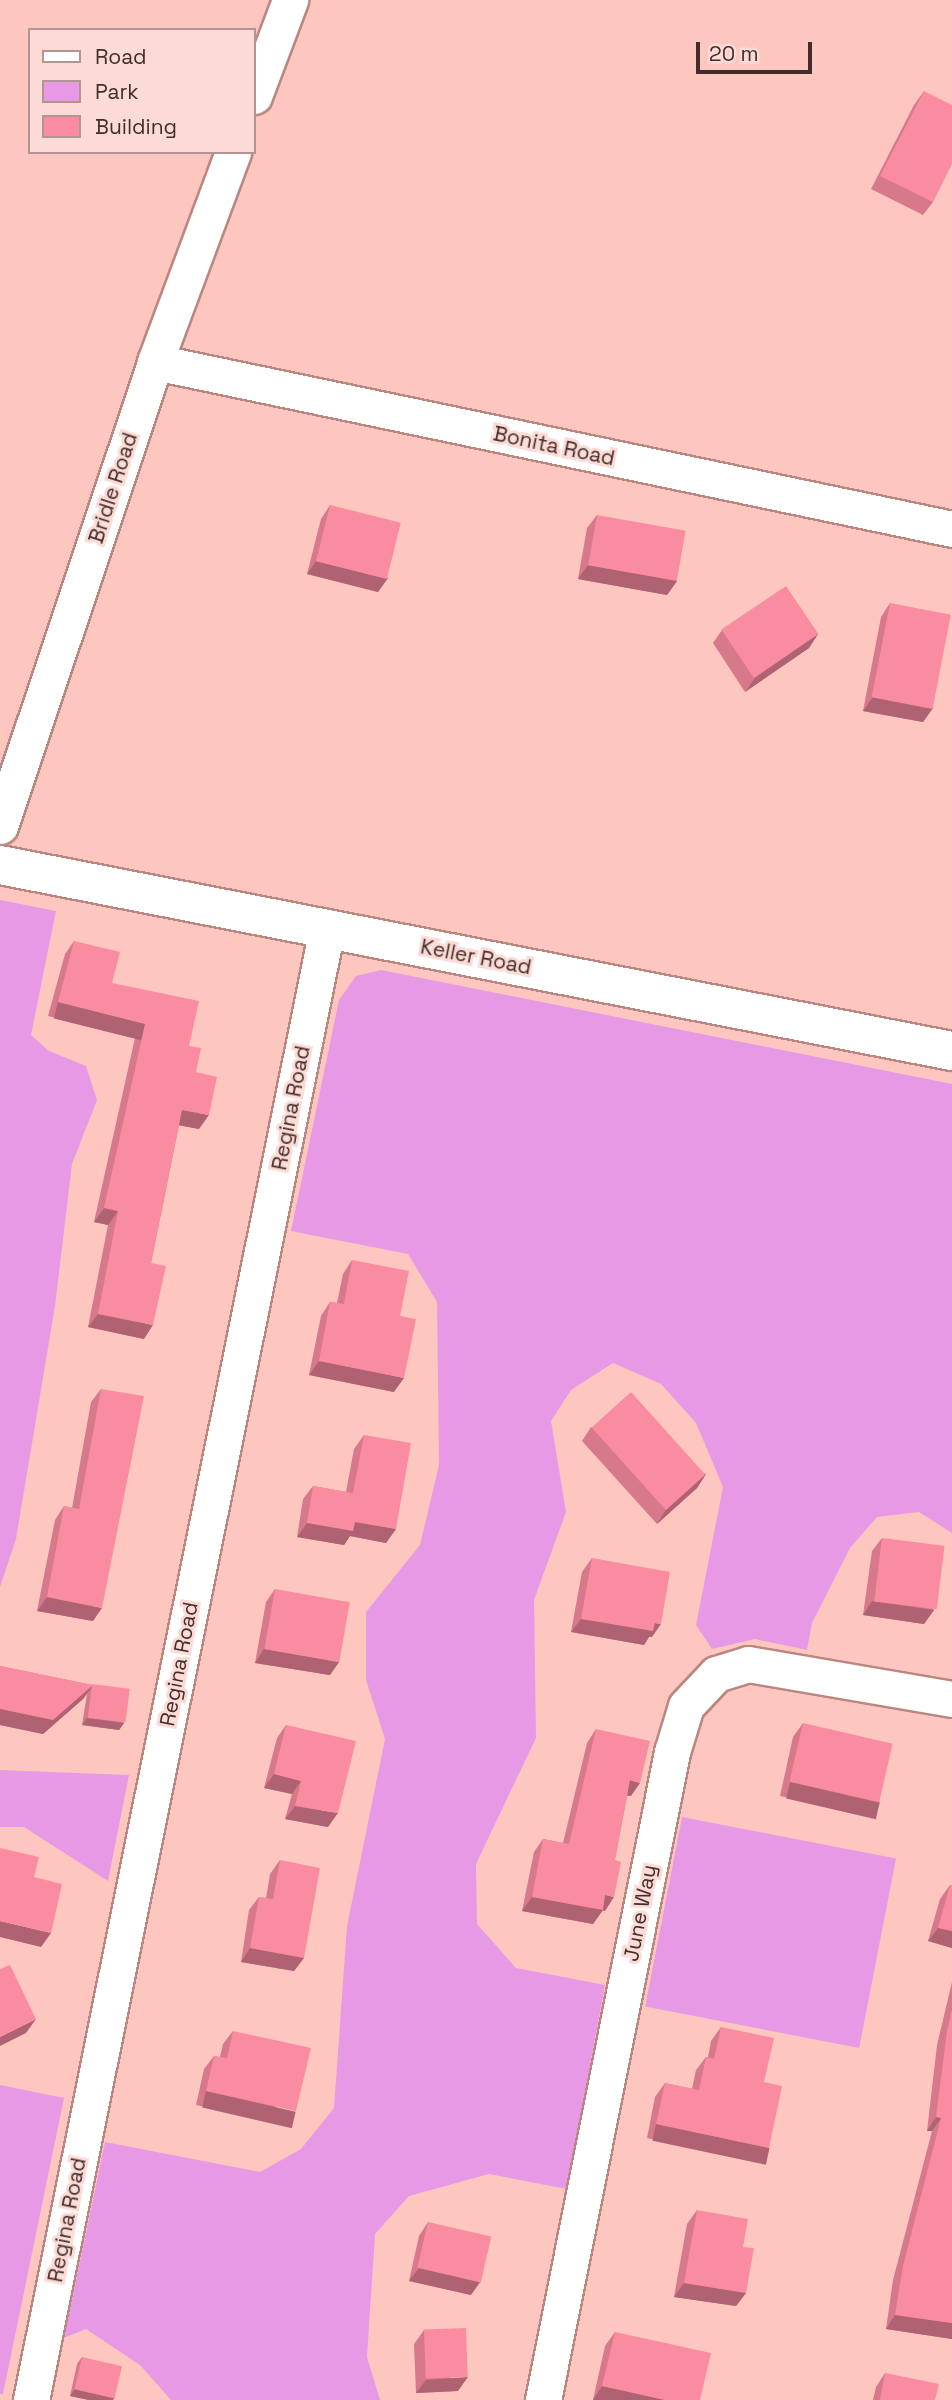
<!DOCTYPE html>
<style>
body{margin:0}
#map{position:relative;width:952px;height:2400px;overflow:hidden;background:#fdc7bf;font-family:"Space Grotesk",sans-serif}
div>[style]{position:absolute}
.green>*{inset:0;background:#e899e6;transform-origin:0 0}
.roads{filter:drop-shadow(2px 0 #ba8780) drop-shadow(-2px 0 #ba8780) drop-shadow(0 2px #ba8780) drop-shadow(0 -2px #ba8780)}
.minor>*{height:35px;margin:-17.5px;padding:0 17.5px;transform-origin:17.5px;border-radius:17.5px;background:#fff}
.tertiary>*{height:38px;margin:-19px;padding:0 19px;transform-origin:19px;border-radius:19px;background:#fff}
.wall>*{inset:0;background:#d7788b}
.shaded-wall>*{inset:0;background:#af6271;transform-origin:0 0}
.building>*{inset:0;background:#fa8ca2;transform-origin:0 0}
span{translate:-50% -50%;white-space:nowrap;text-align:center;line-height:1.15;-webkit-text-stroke:6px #fcdad5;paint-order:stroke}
.street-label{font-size:21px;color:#422d2a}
.legend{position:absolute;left:28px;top:28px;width:228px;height:126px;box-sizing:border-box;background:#fcdad5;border:2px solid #b29591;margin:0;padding:9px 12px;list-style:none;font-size:21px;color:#422d2a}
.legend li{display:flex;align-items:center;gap:14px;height:35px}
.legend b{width:35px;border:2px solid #b29591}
.scale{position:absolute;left:696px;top:42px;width:116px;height:32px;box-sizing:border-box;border:4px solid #422d2a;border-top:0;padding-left:9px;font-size:21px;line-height:24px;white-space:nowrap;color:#422d2a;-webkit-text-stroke:5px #fcdad5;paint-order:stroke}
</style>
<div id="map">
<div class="green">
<i style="clip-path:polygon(0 900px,56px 911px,31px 1035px,49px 1051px,86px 1066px,97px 1100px,72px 1164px,55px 1306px,16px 1539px,0 1587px)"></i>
<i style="clip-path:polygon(381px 970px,952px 1084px,952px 1533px,919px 1512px,877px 1517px,850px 1548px,812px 1623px,807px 1650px,755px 1639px,712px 1649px,696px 1625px,723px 1487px,696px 1423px,661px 1384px,613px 1363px,571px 1390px,551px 1421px,566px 1512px,534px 1600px,536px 1738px,476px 1864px,477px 1924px,516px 1968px,605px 1985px,567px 2189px,489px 2174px,409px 2196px,375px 2234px,367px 2357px,380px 2400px,171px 2400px,140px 2365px,86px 2329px,64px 2338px,105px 2142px,260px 2172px,301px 2149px,334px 2108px,347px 1926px,385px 1739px,366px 1680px,366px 1612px,420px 1545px,439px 1465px,437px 1302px,408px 1254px,291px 1231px,339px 1000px,356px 976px)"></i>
<i style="clip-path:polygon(0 1770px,129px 1775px,108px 1881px,24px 1827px,0 1827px)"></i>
<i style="left:682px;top:1817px;width:218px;height:193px;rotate:11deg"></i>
<i style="clip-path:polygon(0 2085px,64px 2098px,3px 2394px,0 2394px)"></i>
</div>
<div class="roads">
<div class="minor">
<i style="left:254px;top:96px;width:103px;rotate:-69.4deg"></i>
<i style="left:155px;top:362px;width:814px;rotate:11.83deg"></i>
<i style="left:0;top:826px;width:489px;rotate:-71.5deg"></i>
<i style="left:155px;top:362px;width:224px;rotate:-69.6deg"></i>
<i style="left:31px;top:2400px;width:1501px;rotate:-78.63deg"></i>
<i style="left:543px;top:2400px;width:661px;rotate:-78.74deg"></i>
<i style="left:672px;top:1752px;width:48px;rotate:-73.1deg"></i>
<i style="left:686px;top:1706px;width:44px;rotate:-46.8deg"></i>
<i style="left:716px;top:1674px;width:34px;rotate:-17deg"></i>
<i style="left:748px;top:1664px;width:207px;rotate:9.7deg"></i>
</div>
<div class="tertiary">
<i style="left:0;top:865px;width:970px;rotate:11.06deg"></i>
</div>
</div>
<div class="wall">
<i style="clip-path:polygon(924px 91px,933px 202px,923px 215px,871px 189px,914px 105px)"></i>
<i style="clip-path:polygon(330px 505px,388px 578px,378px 592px,307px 574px,321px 519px)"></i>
<i style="clip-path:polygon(597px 515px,677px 581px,667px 595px,578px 579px,587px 528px)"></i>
<i style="clip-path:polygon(890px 603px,933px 708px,923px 722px,863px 711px,881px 617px)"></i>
<i style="clip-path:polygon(722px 630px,818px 634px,809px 648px,745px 692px,713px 643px)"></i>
<i style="clip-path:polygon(74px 941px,112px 983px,189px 1046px,196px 1072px,199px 1129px,179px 1125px,151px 1263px,144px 1339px,88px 1327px,108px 1225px,94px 1222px,135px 1038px,48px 1016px,65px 954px)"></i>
<i style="clip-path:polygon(352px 1260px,400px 1316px,394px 1392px,309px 1375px,321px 1316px,330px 1302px,337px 1303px,343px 1274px)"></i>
<i style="clip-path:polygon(101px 1389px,93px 1621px,37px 1611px,55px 1520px,64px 1506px,72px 1508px,91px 1402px)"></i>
<i style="clip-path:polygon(591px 1427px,706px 1474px,697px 1488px,657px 1524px,582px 1441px)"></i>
<i style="clip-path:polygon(364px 1435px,396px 1529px,386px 1543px,350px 1536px,344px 1545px,297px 1537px,303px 1499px,313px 1486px,346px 1492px,354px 1449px)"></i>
<i style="clip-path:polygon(882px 1538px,934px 1610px,924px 1624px,863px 1615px,872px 1551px)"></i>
<i style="clip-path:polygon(592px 1558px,652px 1637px,649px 1637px,644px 1645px,571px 1632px,582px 1572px)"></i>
<i style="clip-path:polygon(275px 1589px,339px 1662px,330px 1675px,255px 1663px,266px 1602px)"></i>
<i style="clip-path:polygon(0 1666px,92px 1685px,124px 1723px,119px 1730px,82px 1725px,87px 1694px,83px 1699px,43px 1734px,0 1725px)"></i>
<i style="clip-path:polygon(803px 1723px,880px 1802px,870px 1816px,780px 1796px,793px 1737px)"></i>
<i style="clip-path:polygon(286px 1725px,328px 1827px,285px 1819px,292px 1794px,264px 1788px,277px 1738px)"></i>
<i style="clip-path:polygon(596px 1729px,631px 1796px,627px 1796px,605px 1911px,603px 1910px,593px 1924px,522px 1911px,534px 1852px,543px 1839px,563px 1843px,587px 1743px)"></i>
<i style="clip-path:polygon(280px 1860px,304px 1958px,294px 1971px,241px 1962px,249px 1910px,259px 1897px,266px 1898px,270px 1874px)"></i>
<i style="clip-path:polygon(950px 1885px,952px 1885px,952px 1948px,928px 1941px,940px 1899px)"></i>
<i style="clip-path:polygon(952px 1982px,952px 2339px,886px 2329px,893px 2280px,932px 2131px,927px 2131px,937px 2045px)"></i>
<i style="clip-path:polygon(721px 2027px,764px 2082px,769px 2148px,759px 2162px,647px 2138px,655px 2097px,665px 2083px,692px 2089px,696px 2070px,706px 2057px,708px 2057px,711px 2041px)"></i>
<i style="clip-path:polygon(233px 2031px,286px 2125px,196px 2105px,204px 2069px,214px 2056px,220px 2057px,223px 2044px)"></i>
<i style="clip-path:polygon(697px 2210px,743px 2247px,746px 2293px,736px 2306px,674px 2297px,687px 2224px)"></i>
<i style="clip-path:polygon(428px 2222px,471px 2295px,409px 2281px,419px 2236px)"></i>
<i style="clip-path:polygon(424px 2330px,458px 2391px,416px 2393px,414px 2344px)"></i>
<i style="clip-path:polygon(615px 2332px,700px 2400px,593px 2400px,605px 2346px)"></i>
<i style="clip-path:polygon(82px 2357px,113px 2400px,89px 2400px,70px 2396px,77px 2364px)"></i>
<i style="clip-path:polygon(885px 2373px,935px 2400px,873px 2400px,876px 2387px)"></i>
</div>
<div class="shaded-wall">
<i style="clip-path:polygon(316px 561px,388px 578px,378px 592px,307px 574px)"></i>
<i style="clip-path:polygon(588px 565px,677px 581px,667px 595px,578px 579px)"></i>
<i style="clip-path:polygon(818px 634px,809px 648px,745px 692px,755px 678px)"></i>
<i style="clip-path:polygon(873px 697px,933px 708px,923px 722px,863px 711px)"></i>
<i style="left:58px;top:1002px;width:90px;height:17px;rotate:14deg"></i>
<i style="clip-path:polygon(182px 1110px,209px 1115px,199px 1129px,172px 1124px)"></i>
<i style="clip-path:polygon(104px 1208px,118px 1211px,108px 1225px,94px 1222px)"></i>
<i style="clip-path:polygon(98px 1314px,153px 1325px,144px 1339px,88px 1327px)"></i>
<i style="clip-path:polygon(319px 1361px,404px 1378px,394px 1392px,309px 1375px)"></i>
<i style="clip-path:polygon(706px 1474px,697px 1488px,657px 1524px,666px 1510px)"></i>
<i style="clip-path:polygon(355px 1522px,396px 1529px,386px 1543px,350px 1536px,344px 1545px,297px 1537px,307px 1523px)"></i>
<i style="clip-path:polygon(47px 1597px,102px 1608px,93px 1621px,37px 1611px)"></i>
<i style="clip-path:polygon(872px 1601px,934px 1610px,924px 1624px,863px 1615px)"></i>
<i style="clip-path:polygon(581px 1619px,655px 1623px,661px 1624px,652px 1637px,649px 1637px,644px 1645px,571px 1632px)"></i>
<i style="clip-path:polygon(264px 1649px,339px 1662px,330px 1675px,255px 1663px)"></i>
<i style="clip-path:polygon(93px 1685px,83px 1699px,43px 1734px,0 1725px,0 1709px)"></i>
<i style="clip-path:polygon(87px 1718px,124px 1723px,119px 1730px,82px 1725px)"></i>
<i style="clip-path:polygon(274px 1774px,301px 1781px,292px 1794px,264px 1788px)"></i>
<i style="clip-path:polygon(630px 1780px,640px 1783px,631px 1796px,620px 1794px)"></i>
<i style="left:790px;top:1782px;width:92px;height:17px;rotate:13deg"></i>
<i style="clip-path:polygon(295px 1806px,338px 1813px,328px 1827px,285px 1819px)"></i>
<i style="clip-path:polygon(605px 1895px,614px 1897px,605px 1911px,595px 1908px)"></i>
<i style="clip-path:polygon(532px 1897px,603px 1910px,593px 1924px,522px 1911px)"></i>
<i style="clip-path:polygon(0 1921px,51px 1933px,41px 1947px,0 1937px)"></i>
<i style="clip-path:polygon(938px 1928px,952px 1931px,952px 1948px,928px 1941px)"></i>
<i style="clip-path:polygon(250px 1948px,304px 1958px,294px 1971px,241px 1962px)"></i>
<i style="clip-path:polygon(36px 2019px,26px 2033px,0 2046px,0 2037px)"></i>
<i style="left:206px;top:2091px;width:92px;height:17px;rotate:13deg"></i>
<i style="clip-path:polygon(936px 2117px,941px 2118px,932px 2131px,927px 2131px)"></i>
<i style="left:656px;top:2124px;width:116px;height:17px;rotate:12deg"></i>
<i style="clip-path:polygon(419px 2268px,481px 2281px,471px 2295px,409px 2281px)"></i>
<i style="clip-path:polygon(684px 2283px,746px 2293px,736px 2306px,674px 2297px)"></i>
<i style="clip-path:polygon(895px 2315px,952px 2323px,952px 2339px,886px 2329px)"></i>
<i style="clip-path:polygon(468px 2377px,458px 2391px,416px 2393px,426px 2380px)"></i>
<i style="clip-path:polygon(602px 2386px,665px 2400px,593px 2400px)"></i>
<i style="clip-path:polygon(75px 2389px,115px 2397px,113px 2400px,89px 2400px,70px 2396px)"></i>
</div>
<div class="building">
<i style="clip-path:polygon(924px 91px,952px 105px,952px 164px,933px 202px,880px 176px)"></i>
<i style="left:330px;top:505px;width:73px;height:58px;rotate:14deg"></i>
<i style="left:597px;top:515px;width:90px;height:51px;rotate:10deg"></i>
<i style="left:786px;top:586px;width:58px;height:78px;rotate:56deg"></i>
<i style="left:890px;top:603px;width:62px;height:96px;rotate:11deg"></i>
<i style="clip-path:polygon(74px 941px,120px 952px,112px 983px,199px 1001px,189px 1046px,201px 1048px,196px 1072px,217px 1077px,209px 1115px,182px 1110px,151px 1263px,166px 1266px,153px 1325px,98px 1314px,118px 1211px,104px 1208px,145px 1024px,58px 1002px)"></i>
<i style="clip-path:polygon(352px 1260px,409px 1271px,400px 1316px,416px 1319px,404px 1378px,319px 1361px,330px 1302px,344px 1304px)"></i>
<i style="clip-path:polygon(101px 1389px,144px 1396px,102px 1608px,47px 1597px,64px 1506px,79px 1509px)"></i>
<i style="left:631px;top:1392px;width:111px;height:53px;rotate:48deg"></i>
<i style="clip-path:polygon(364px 1435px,411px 1443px,396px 1529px,355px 1522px,353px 1531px,307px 1523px,313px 1486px,353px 1493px)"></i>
<i style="left:882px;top:1538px;width:63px;height:64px;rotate:7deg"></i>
<i style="clip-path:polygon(592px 1558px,670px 1572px,661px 1624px,655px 1623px,653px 1631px,581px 1619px)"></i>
<i style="left:275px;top:1589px;width:76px;height:61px;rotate:10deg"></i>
<i style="clip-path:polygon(0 1666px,93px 1685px,53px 1720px,0 1709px)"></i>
<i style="left:92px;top:1684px;width:38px;height:34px;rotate:7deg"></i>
<i style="left:803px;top:1723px;width:92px;height:60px;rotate:13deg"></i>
<i style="clip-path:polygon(286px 1725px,356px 1741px,338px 1813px,295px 1806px,301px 1781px,274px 1774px)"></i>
<i style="clip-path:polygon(596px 1729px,650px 1741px,640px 1783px,630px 1780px,615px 1860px,621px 1862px,614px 1897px,605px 1895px,603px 1910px,532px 1897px,543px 1839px,569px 1844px)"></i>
<i style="clip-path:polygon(0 1848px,39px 1857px,34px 1877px,62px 1884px,51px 1933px,0 1921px)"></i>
<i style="clip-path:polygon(280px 1860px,320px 1868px,304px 1958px,250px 1948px,259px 1897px,273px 1899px)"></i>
<i style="clip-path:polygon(950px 1885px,952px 1885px,952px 1931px,938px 1928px)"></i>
<i style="clip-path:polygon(10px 1965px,36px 2019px,0 2037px,0 1969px)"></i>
<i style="clip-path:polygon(952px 2010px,952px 2323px,895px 2315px,903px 2266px,941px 2118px,936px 2117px,947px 2031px)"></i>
<i style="clip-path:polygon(721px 2027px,774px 2038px,764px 2082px,782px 2086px,769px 2148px,656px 2124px,665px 2083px,699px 2090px,706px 2057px,714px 2059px)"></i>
<i style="clip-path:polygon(233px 2031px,311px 2048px,296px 2111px,206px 2091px,214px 2056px,227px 2058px)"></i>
<i style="clip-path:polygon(697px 2210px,748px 2219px,743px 2247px,754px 2248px,746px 2293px,684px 2283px)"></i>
<i style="left:428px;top:2222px;width:65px;height:47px;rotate:13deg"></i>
<i style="left:466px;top:2328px;width:49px;height:42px;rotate:88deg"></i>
<i style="clip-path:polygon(615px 2332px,711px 2353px,700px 2400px,665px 2400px,602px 2386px)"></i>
<i style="left:82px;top:2357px;width:41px;height:33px;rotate:13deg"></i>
<i style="clip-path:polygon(885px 2373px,939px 2384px,935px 2400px,880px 2400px)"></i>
</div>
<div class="street-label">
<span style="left:554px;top:446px;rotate:12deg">Bonita Road</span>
<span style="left:113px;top:488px;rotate:-72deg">Bridle Road</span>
<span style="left:476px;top:957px;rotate:11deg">Keller Road</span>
<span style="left:291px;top:1108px;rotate:-79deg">Regina Road</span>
<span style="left:179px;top:1664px;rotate:-79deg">Regina Road</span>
<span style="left:640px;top:1913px;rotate:-79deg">June Way</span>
<span style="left:67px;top:2220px;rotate:-79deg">Regina Road</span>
</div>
<ul class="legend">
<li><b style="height:9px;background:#fff"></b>Road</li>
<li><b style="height:19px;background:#e899e6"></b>Park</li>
<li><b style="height:19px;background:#fa8ca2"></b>Building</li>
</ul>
<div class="scale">20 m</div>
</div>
